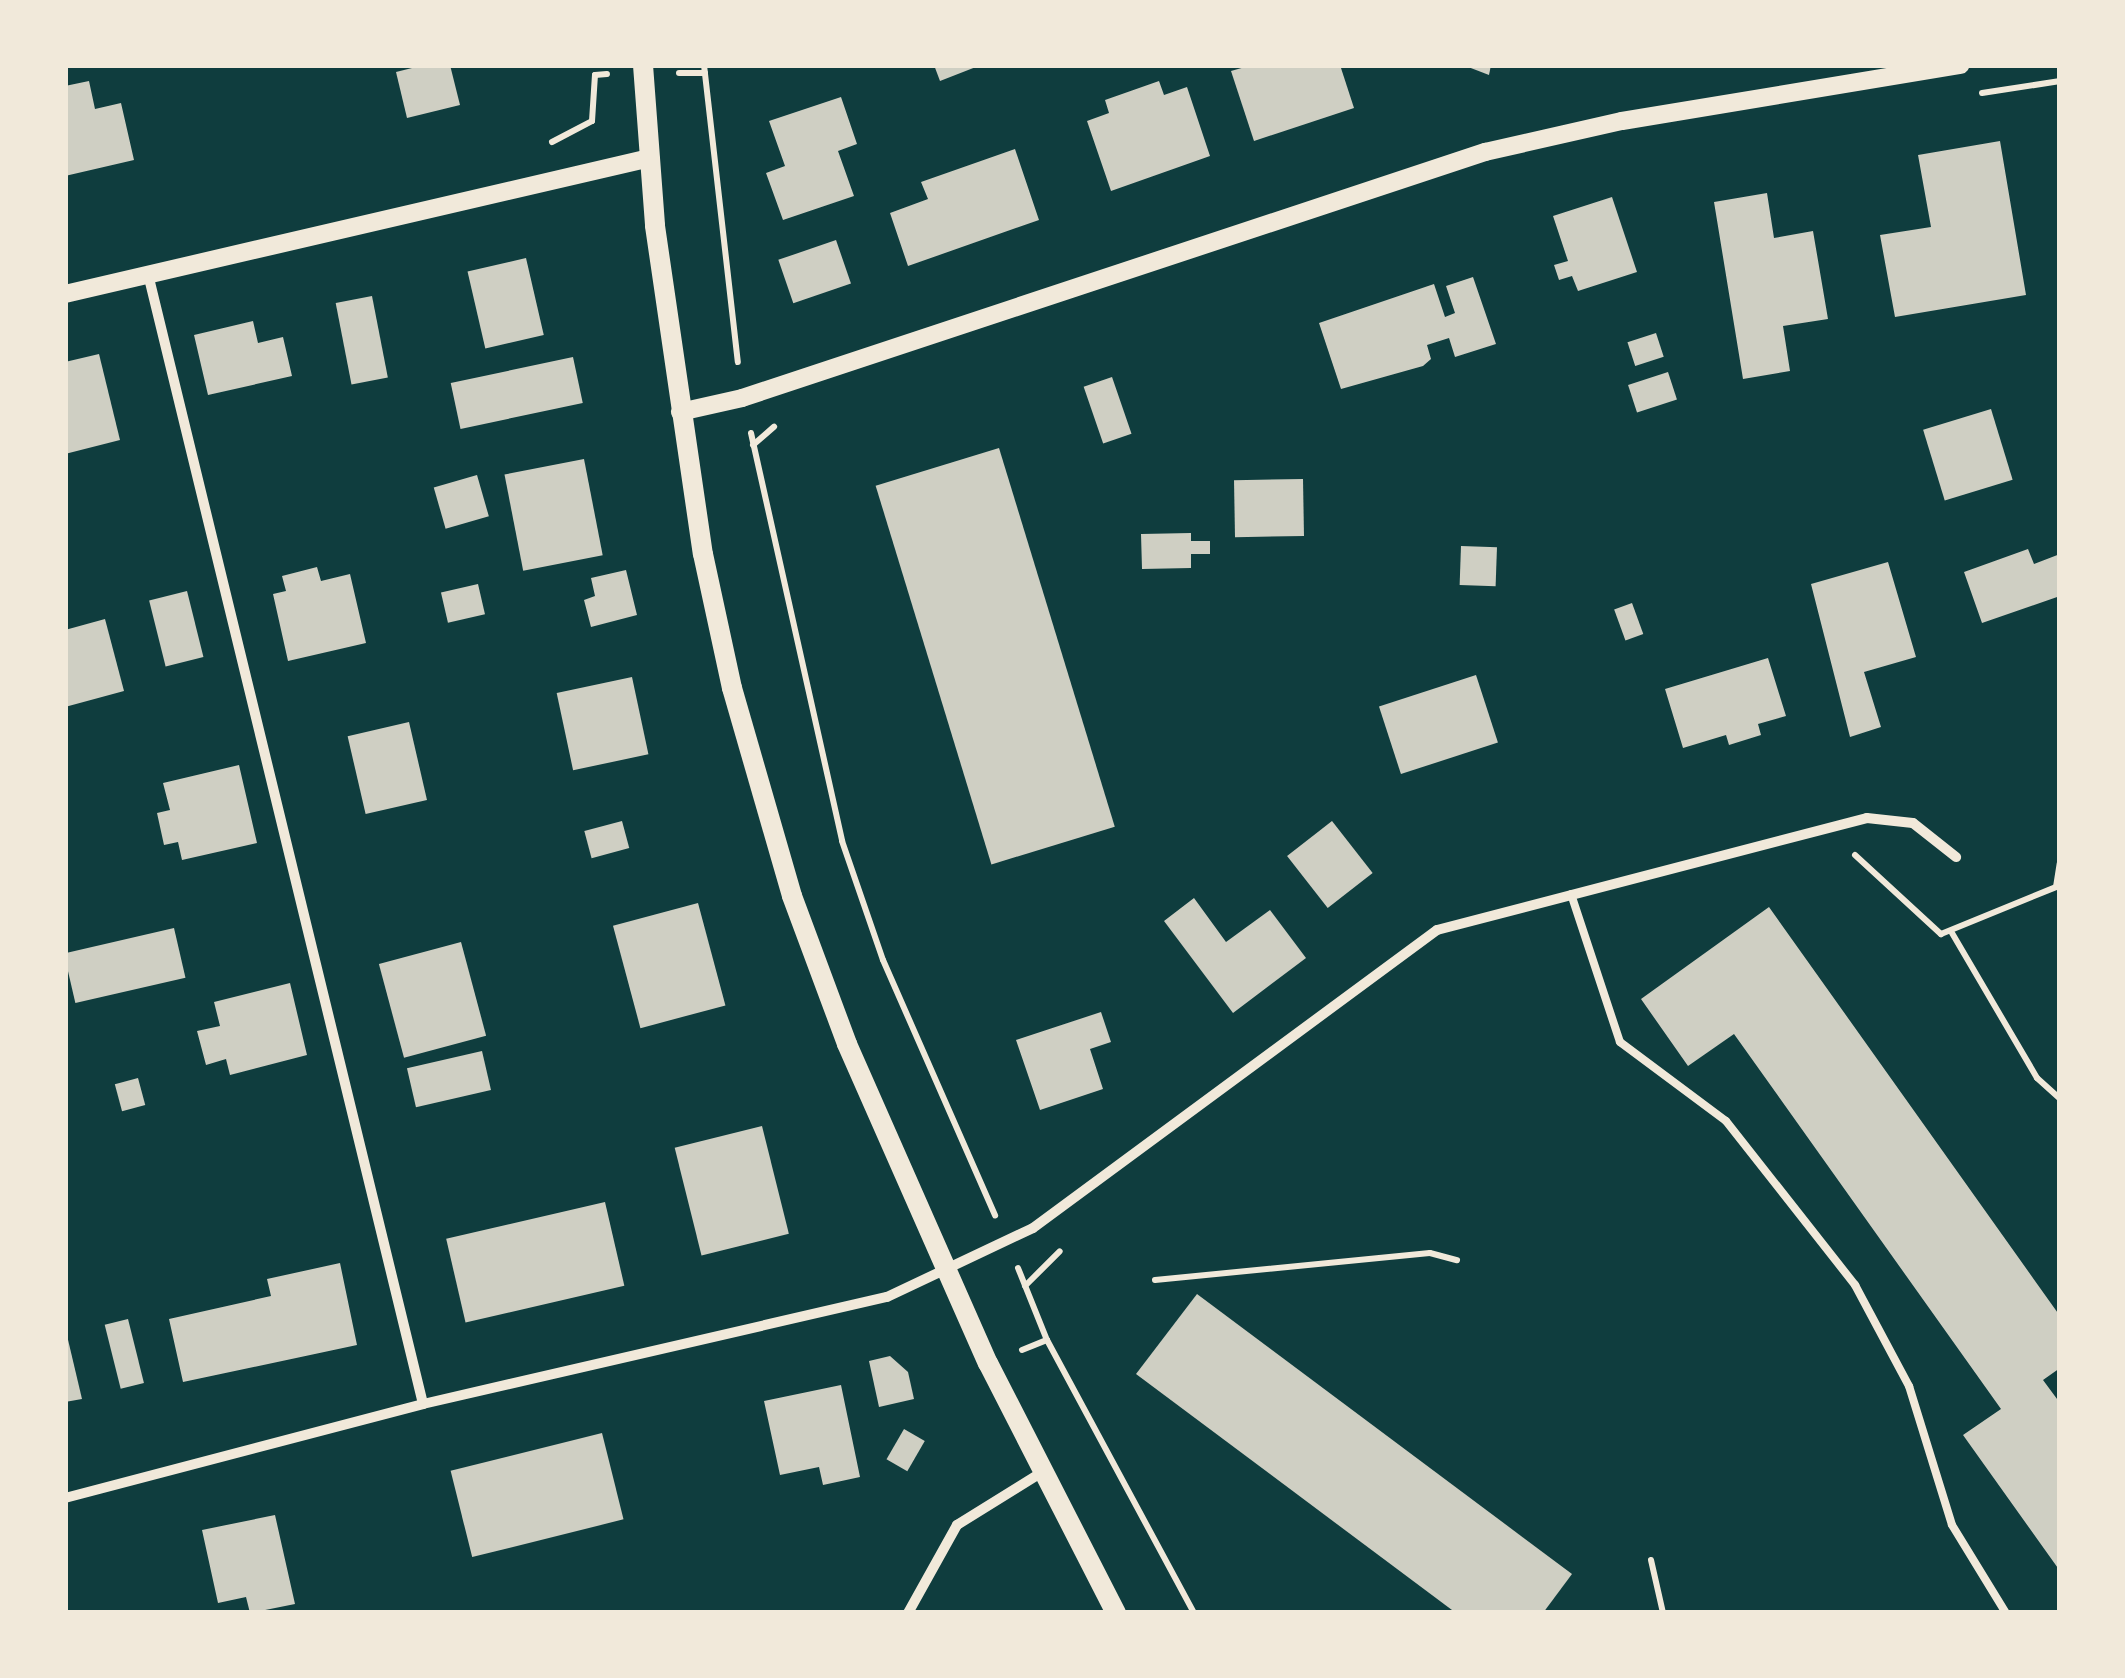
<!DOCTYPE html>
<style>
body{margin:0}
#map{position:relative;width:2125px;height:1678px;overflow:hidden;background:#0f3d3e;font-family:"Golos Text",sans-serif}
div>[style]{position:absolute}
.building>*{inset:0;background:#cfcfc3;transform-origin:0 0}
.path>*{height:6px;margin:-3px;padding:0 3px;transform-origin:3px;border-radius:3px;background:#f1e9da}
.service>*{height:8px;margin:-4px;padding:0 4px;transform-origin:4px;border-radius:4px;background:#f1e9da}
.minor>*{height:10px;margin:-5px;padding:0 5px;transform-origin:5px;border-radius:5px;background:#f1e9da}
.tertiary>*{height:18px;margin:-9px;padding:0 9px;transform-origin:9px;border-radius:9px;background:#f1e9da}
.secondary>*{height:20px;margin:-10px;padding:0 10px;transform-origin:10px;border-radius:10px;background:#f1e9da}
span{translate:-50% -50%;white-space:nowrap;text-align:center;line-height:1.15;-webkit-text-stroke:8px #f1e9da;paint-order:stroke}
.frame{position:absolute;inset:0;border:68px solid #f1e9da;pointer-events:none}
</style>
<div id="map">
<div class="building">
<i style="clip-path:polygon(424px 65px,450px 65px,460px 105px,407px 118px,396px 72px)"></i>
<i style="clip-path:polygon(934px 65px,981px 65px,940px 81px)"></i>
<i style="clip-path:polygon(1252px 65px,1340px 65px,1354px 108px,1254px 141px,1231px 71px)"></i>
<i style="clip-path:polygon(1463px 65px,1491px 65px,1489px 75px)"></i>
<i style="clip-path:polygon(89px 81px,95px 109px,121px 103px,134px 160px,65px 176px,65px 86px)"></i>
<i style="clip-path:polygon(1159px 81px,1164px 95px,1187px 87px,1210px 156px,1111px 191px,1087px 121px,1109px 113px,1105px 100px)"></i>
<i style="clip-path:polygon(841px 97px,857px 144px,838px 151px,854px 196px,783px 220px,766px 173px,785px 166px,769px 121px)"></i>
<i style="clip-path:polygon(2000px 141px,2026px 295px,1895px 317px,1880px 235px,1931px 227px,1918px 155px)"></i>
<i style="clip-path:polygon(1015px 149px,1039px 220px,908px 266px,890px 213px,928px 199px,921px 182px)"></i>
<i style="clip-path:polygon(1767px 193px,1774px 238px,1813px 231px,1828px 319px,1783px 326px,1790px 371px,1743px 379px,1714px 202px)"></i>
<i style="clip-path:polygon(1612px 197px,1637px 272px,1578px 291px,1572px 276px,1559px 280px,1554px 265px,1568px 261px,1553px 216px)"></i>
<i style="left:836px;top:240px;width:46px;height:61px;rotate:71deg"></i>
<i style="left:526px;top:258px;width:79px;height:60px;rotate:77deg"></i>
<i style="clip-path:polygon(1473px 277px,1496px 344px,1455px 357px,1449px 338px,1427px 345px,1431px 359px,1423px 366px,1341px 389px,1319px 323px,1434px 284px,1445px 317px,1455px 313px,1446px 286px)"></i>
<i style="left:372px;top:296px;width:83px;height:37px;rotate:79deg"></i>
<i style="clip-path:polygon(253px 321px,258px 343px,283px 337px,292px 376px,208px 395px,194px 335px)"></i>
<i style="left:1656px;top:333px;width:25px;height:30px;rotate:72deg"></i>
<i style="clip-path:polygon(99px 354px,120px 440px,65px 454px,65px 362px)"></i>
<i style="left:573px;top:357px;width:47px;height:125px;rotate:78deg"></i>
<i style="left:1668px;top:372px;width:29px;height:42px;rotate:72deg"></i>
<i style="left:1112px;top:377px;width:60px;height:30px;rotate:71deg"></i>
<i style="left:1991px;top:409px;width:74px;height:71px;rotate:73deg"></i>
<i style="left:999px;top:448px;width:396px;height:129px;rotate:73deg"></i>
<i style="left:584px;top:459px;width:98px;height:81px;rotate:79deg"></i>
<i style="left:477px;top:475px;width:43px;height:45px;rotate:74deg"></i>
<i style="left:1303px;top:479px;width:57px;height:69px;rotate:89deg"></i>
<i style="clip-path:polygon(1191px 533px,1191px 541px,1210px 541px,1210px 554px,1191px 554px,1191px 568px,1142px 569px,1141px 534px)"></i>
<i style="left:1461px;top:546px;width:36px;height:39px;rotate:2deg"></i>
<i style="clip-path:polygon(2028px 549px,2034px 564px,2060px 554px,2060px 596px,1982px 623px,1964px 572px)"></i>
<i style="clip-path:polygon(1888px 562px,1916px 657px,1864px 672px,1881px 727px,1850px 737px,1811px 584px)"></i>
<i style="clip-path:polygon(317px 567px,321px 581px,350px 574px,366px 643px,288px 661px,273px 594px,286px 591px,282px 576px)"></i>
<i style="clip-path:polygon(626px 570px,637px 615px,591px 627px,584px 600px,595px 596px,591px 578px)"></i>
<i style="left:478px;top:584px;width:31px;height:38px;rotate:77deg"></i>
<i style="left:187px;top:591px;width:68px;height:39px;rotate:76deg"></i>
<i style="left:1632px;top:603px;width:33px;height:19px;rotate:70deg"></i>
<i style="clip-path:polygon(105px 619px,124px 691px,65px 707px,65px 630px)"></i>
<i style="clip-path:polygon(1768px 658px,1786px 716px,1758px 724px,1761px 735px,1729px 745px,1726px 735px,1683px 748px,1665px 689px)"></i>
<i style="left:1476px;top:675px;width:71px;height:102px;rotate:72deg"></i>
<i style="left:632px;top:677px;width:79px;height:77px;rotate:78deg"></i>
<i style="left:409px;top:722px;width:80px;height:63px;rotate:77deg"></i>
<i style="clip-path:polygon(239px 765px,257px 843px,182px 860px,178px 842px,164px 845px,157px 813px,170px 810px,163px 783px)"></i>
<i style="left:622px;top:821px;width:28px;height:39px;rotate:75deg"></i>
<i style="left:1332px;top:821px;width:66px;height:57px;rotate:52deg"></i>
<i style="clip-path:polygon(1194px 898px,1226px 942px,1270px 910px,1306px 958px,1233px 1013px,1164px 921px)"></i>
<i style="left:698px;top:903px;width:106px;height:88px;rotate:75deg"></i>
<i style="clip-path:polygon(1769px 907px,2060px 1316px,2060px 1368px,2043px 1380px,2060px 1403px,2060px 1571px,1963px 1435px,2001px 1409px,1734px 1034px,1688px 1066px,1641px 999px)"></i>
<i style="left:174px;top:928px;width:51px;height:113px;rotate:77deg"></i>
<i style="left:461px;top:942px;width:97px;height:85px;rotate:75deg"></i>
<i style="clip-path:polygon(290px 983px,307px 1055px,230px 1075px,226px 1059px,206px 1065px,197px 1031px,220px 1026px,214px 1002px)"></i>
<i style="clip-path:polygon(1101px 1012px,1111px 1042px,1090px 1049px,1103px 1089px,1040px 1110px,1016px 1040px)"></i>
<i style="left:482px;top:1051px;width:40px;height:77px;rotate:77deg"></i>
<i style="left:138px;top:1078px;width:28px;height:24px;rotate:75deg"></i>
<i style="left:762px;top:1126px;width:111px;height:90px;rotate:76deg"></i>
<i style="left:605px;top:1202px;width:86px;height:163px;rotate:77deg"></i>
<i style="clip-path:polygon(340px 1263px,357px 1345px,183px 1382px,169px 1319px,271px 1296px,267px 1279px)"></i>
<i style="clip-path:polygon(1197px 1294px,1572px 1574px,1543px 1613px,1456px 1613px,1136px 1374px)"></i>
<i style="left:128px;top:1319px;width:66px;height:24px;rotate:76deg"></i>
<i style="clip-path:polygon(65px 1327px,82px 1399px,65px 1402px)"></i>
<i style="clip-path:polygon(890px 1356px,908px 1372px,914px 1399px,879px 1407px,869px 1361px)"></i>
<i style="clip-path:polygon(841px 1385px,860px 1477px,823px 1485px,819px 1467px,780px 1475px,764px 1401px)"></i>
<i style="left:904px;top:1429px;width:24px;height:35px;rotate:30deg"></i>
<i style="left:602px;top:1433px;width:89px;height:156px;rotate:76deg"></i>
<i style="clip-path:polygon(275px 1515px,295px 1604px,250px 1613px,246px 1597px,218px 1603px,202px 1530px)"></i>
</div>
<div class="path">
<i style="left:704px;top:65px;width:299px;rotate:83.5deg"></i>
<i style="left:679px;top:73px;width:26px"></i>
<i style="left:1982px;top:93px;width:79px;rotate:-8.7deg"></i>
<i style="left:552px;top:142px;width:45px;rotate:-27.7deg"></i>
<i style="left:592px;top:121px;width:46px;rotate:-86.3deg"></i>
<i style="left:595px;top:75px;width:12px;rotate:-5deg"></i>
<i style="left:751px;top:433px;width:418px;rotate:77.4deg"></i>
<i style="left:842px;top:841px;width:126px;rotate:71deg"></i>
<i style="left:883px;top:960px;width:279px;rotate:66.3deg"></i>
<i style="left:753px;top:445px;width:28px;rotate:-41deg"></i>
<i style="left:1855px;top:855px;width:117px;rotate:42.6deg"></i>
<i style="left:1941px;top:934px;width:124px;rotate:-22.2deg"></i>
<i style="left:2056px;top:887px;width:24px;rotate:-81deg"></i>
<i style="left:1952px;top:933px;width:168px;rotate:59.6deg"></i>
<i style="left:2037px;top:1078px;width:31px;rotate:42deg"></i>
<i style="left:1018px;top:1268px;width:78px;rotate:68.1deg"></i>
<i style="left:1047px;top:1340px;width:310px;rotate:61.7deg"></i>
<i style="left:1155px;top:1280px;width:276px;rotate:-5.6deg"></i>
<i style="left:1430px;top:1253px;width:28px;rotate:15deg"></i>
<i style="left:1025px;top:1286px;width:49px;rotate:-45deg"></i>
<i style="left:1022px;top:1350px;width:27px;rotate:-22deg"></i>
<i style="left:1651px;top:1560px;width:54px;rotate:77.2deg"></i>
</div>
<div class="service">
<i style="left:1571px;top:894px;width:156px;rotate:71.7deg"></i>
<i style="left:1620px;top:1042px;width:132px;rotate:36.7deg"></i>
<i style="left:1726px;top:1121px;width:209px;rotate:51.8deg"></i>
<i style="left:1855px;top:1285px;width:115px;rotate:61.9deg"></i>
<i style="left:1909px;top:1386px;width:145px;rotate:72.8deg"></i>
<i style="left:1952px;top:1525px;width:103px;rotate:58.5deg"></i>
</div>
<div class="minor">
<i style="left:148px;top:274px;width:1163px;rotate:76.32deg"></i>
<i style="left:65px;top:1498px;width:370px;rotate:-14.7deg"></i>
<i style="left:423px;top:1404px;width:476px;rotate:-13deg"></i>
<i style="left:887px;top:1297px;width:161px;rotate:-25.3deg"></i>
<i style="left:1033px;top:1228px;width:502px;rotate:-36.41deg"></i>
<i style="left:1437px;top:930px;width:444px;rotate:-14.6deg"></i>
<i style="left:1867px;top:818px;width:46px;rotate:6.2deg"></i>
<i style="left:1913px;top:823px;width:55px;rotate:38.3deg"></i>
<i style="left:908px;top:1613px;width:101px;rotate:-60.9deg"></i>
<i style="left:957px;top:1525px;width:100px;rotate:-31.9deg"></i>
</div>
<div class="tertiary">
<i style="left:65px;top:294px;width:601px;rotate:-13.09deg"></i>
<i style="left:680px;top:412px;width:64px;rotate:-12.7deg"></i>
<i style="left:742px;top:398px;width:783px;rotate:-18.32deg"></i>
<i style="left:1485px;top:152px;width:140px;rotate:-12.8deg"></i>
<i style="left:1622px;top:121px;width:343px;rotate:-9.4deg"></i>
</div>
<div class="secondary">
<i style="left:643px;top:65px;width:161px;rotate:85.7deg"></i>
<i style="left:655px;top:226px;width:331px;rotate:81.7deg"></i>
<i style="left:703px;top:554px;width:137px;rotate:77.8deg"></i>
<i style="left:732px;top:688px;width:216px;rotate:73.9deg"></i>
<i style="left:792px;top:896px;width:158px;rotate:69.6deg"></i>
<i style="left:847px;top:1044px;width:349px;rotate:66.2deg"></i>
<i style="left:988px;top:1363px;width:281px;rotate:62.9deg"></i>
</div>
<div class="frame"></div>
</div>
